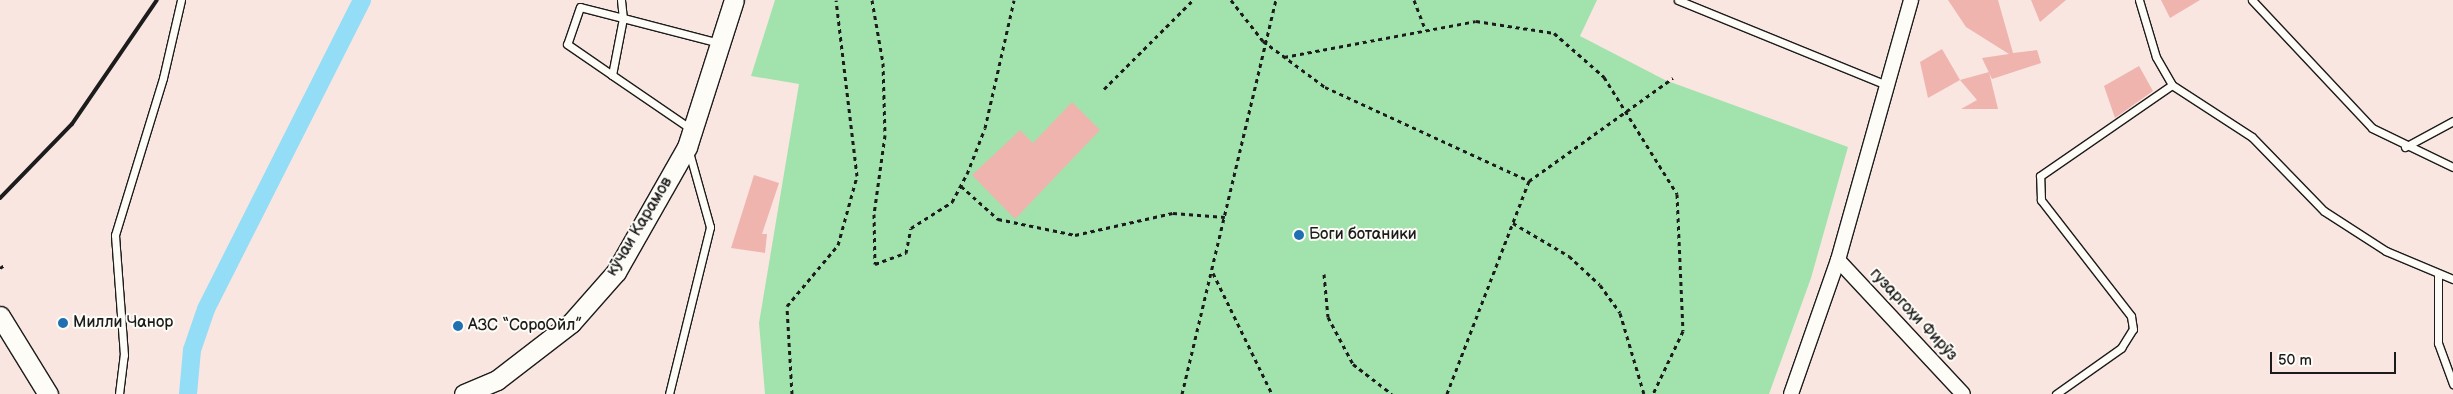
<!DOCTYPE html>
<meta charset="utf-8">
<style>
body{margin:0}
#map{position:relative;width:2453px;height:394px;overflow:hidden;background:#f9e6e1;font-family:"Balsamiq Sans",sans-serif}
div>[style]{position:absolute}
.green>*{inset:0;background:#a2e3ad}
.canal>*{height:18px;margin:-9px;padding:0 9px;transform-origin:9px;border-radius:9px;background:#94ddf6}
.building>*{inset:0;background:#efb4ae}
.path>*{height:3px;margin-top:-1.5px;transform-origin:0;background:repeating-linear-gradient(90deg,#1c1c1c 0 4px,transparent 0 8px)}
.roads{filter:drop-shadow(1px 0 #1c1c1c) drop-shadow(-1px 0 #1c1c1c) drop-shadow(0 1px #1c1c1c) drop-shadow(0 -1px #1c1c1c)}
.lane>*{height:7px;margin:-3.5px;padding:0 3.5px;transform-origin:3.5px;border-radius:3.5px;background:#fdfcf7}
.street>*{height:14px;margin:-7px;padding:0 7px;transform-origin:7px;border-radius:7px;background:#fdfcf7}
.secondary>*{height:19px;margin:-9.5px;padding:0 9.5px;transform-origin:9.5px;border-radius:9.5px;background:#fdfcf7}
.rail>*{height:4px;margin:-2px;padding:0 2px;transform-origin:2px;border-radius:2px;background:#1c1c1c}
.dots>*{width:14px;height:14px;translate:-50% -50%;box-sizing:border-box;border:2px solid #fdfcf7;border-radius:50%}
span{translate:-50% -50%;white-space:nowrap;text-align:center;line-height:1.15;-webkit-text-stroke:4px #fdfcf7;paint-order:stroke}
.street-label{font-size:16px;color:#1c1c1c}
.poi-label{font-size:16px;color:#1c1c1c}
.left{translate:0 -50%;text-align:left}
.scale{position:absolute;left:2270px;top:352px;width:126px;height:22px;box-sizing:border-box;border:2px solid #1c1c1c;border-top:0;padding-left:6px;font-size:15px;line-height:18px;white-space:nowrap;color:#1c1c1c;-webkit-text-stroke:4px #fdfcf7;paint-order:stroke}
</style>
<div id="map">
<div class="green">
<i style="clip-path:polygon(775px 0,1597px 0,1580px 36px,1665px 80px,1848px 147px,1811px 278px,1769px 394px,765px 394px,759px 323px,799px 84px,751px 76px)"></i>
</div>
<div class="canal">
<i style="left:188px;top:394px;width:44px;rotate:-84.8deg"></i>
<i style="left:192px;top:350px;width:43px;rotate:-71.1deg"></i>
<i style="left:206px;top:309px;width:346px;rotate:-63.2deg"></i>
</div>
<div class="building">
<i style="clip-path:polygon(1948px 0,1998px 0,2013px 53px,2037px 50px,2041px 63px,1992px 79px,1982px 58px,2009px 54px,1966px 27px)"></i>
<i style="clip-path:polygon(2031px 0,2066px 0,2040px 22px)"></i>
<i style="clip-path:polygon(2161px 0,2200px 0,2170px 18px)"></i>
<i style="clip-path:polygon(1942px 49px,1960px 80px,1928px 98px,1920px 62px)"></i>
<i style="clip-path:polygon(2139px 66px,2153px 91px,2115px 118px,2104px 86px)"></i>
<i style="clip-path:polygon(1989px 72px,1998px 109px,1961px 109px,1977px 100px,1960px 80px)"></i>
<i style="clip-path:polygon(1072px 102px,1100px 130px,1015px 219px,972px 175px,1020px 130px,1033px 143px)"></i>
<i style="clip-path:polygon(754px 175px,779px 183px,762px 234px,767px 234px,765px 253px,731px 248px)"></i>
</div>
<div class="path">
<i style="left:872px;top:0;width:64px;rotate:80.1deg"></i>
<i style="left:883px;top:63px;width:72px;rotate:88.4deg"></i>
<i style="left:885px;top:135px;width:80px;rotate:97.9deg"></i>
<i style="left:874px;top:214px;width:50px;rotate:88.9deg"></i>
<i style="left:875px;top:264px;width:33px;rotate:-20deg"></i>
<i style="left:906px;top:253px;width:25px;rotate:-79deg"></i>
<i style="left:911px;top:228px;width:49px;rotate:-32.4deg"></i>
<i style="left:952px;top:202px;width:32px;rotate:-62deg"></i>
<i style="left:967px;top:174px;width:49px;rotate:-68.6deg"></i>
<i style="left:985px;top:128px;width:131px;rotate:-77.2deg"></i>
<i style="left:1231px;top:0;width:52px;rotate:52deg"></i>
<i style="left:1263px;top:41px;width:77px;rotate:36.6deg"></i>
<i style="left:1325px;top:87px;width:225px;rotate:24.7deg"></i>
<i style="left:1529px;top:181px;width:228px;rotate:111.1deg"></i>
<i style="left:1414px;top:0;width:30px;rotate:69deg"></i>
<i style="left:1284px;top:57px;width:195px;rotate:-10.6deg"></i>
<i style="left:1476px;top:21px;width:79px;rotate:8.7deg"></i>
<i style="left:1554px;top:33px;width:67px;rotate:41.3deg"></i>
<i style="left:1604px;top:77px;width:138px;rotate:58deg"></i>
<i style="left:1677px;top:194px;width:137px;rotate:87.5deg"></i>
<i style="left:1683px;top:331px;width:70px;rotate:115.5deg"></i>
<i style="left:1104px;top:89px;width:126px;rotate:-45deg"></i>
<i style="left:1529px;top:181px;width:177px;rotate:-35.6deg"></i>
<i style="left:961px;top:186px;width:50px;rotate:41.7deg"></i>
<i style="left:998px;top:219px;width:79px;rotate:11.7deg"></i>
<i style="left:1075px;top:235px;width:100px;rotate:-12.7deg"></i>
<i style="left:1173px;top:213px;width:52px;rotate:4.4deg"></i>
<i style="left:1513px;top:223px;width:65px;rotate:30.5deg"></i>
<i style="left:1569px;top:256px;width:42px;rotate:43.1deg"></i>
<i style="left:1600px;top:285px;width:34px;rotate:54deg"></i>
<i style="left:1620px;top:313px;width:84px;rotate:73.5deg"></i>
<i style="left:0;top:268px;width:4px;rotate:-34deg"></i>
<i style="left:1213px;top:273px;width:135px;rotate:64deg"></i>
<i style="left:1324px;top:274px;width:43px;rotate:84.7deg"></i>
<i style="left:1328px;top:317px;width:53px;rotate:62deg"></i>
<i style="left:1353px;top:364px;width:49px;rotate:37.6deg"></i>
<i style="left:792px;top:394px;width:88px;rotate:-93.3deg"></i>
<i style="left:787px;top:306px;width:80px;rotate:-50.1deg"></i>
<i style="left:838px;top:245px;width:72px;rotate:-74.6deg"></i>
<i style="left:857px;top:176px;width:177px;rotate:-96.8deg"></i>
<i style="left:1182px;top:394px;width:405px;rotate:-76.6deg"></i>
</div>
<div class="roads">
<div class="lane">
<i style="left:621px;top:0;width:18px;rotate:84deg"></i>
<i style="left:623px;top:18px;width:99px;rotate:14.6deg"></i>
<i style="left:1678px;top:0;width:225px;rotate:22.2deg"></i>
<i style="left:2139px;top:0;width:59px;rotate:73.4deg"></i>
<i style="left:2156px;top:57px;width:32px;rotate:60deg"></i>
<i style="left:2172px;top:85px;width:95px;rotate:33deg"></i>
<i style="left:2252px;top:137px;width:103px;rotate:45.8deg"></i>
<i style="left:2324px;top:211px;width:74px;rotate:32.8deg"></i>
<i style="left:2386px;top:251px;width:73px;rotate:22.7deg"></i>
<i style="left:2252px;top:0;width:175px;rotate:46.8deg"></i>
<i style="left:2372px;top:128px;width:90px;rotate:25.7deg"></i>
<i style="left:612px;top:75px;width:58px;rotate:-79.1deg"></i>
<i style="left:623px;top:18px;width:44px;rotate:-165.7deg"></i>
<i style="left:580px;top:7px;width:39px;rotate:109deg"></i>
<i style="left:567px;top:44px;width:55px;rotate:34.6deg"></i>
<i style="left:612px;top:75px;width:96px;rotate:34.4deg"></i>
<i style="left:2405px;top:147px;width:55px;rotate:-28.4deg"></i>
<i style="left:2438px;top:275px;width:68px;rotate:90deg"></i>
<i style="left:2438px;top:343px;width:44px;rotate:69.9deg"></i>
<i style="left:119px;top:394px;width:39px;rotate:-83deg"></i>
<i style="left:124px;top:355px;width:120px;rotate:-94.3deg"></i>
<i style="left:115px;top:235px;width:164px;rotate:-73deg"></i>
<i style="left:163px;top:78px;width:80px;rotate:-77deg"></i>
<i style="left:669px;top:394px;width:172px;rotate:-76.2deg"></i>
<i style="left:710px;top:227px;width:78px;rotate:-105.6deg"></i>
<i style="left:2056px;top:394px;width:80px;rotate:-35.3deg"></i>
<i style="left:2121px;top:348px;width:22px;rotate:-58deg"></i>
<i style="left:2133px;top:329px;width:13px;rotate:-99deg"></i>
<i style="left:2131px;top:316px;width:147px;rotate:-127.8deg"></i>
<i style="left:2041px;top:200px;width:24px;rotate:-92deg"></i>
<i style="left:2040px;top:176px;width:160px;rotate:-34.6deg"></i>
</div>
<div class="street">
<i style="left:1838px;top:260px;width:183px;rotate:47deg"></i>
<i style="left:1791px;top:394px;width:142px;rotate:-70.7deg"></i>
<i style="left:1838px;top:260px;width:270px;rotate:-74.3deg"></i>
</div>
<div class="secondary">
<i style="left:0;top:316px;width:92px;rotate:58.4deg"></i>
<i style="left:464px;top:394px;width:36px;rotate:-23deg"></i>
<i style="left:497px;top:380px;width:93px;rotate:-37.6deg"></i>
<i style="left:571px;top:323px;width:68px;rotate:-48.6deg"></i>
<i style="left:616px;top:272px;width:144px;rotate:-60.4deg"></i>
<i style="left:687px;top:147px;width:154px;rotate:-72.3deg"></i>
</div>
</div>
<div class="rail">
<i style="left:0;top:198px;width:103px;rotate:-45.8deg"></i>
<i style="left:72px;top:124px;width:150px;rotate:-55.6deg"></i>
</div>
<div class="dots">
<i style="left:1299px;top:235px;background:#1f6fb2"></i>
<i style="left:63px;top:323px;background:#1f6fb2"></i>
<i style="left:458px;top:326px;background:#1f6fb2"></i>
</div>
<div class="street-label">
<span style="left:640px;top:227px;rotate:-59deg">кӯчаи Карамов</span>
<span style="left:1913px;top:315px;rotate:47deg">гузаргоҳи Фирӯз</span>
</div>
<div class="poi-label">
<span class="left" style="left:1309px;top:235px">Боги ботаники</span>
<span class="left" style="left:73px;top:323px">Милли Чанор</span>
<span class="left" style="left:468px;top:326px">АЗС “СороОйл”</span>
</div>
<div class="scale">50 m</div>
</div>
